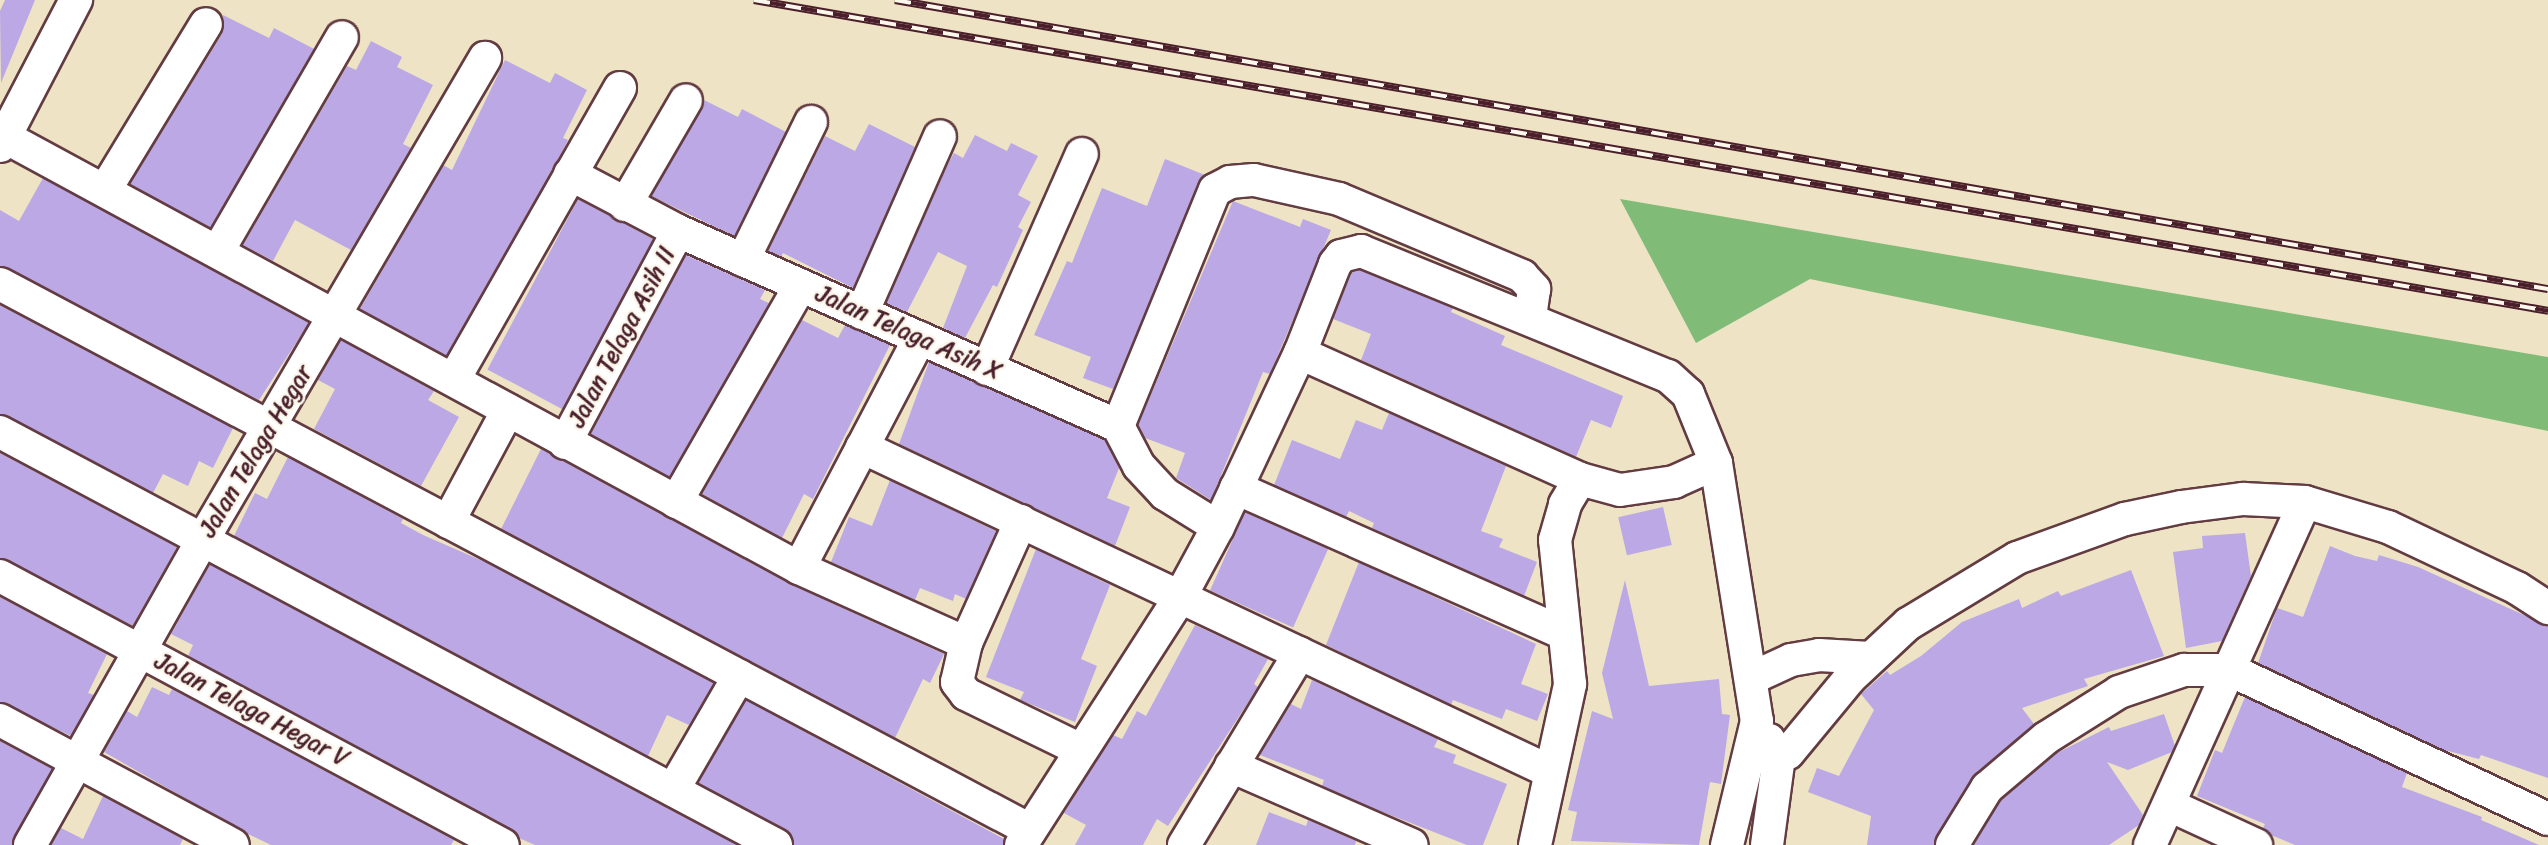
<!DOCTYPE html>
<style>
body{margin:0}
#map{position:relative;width:2548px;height:845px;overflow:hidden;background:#eee3c4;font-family:Sriracha,sans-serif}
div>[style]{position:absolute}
.forest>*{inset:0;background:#81bb78}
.building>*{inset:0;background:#bba8e5;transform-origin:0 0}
.roads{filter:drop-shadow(2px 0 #633c42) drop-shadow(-2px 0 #633c42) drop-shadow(0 2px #633c42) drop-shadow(0 -2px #633c42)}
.minor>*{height:32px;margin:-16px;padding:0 16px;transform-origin:16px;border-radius:16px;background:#fff}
.rail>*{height:8px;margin-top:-4px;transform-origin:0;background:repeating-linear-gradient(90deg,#fbf7ec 0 16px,#4a1f2b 0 32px);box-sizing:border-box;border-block:2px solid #4a1f2b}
span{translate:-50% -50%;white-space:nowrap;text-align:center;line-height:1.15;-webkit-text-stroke:5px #fbf7ec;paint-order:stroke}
.street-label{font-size:24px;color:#4a1f2b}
</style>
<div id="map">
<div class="forest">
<i style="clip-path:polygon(1620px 199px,2548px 357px,2548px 431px,1810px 279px,1696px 343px)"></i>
</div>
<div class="building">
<i style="clip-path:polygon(5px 0,35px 0,1px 83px,0 11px)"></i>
<i style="clip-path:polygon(223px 15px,269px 38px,274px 28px,314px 49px,210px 228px,130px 184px,222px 34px)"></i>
<i style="clip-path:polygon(371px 41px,402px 57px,397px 67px,433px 85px,403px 144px,411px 148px,351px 250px,295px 220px,273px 261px,243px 245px,347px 66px,356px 70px)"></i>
<i style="clip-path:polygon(505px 60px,550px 83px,555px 73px,587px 90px,563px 138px,568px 140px,560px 156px,446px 356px,360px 309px,443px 165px,452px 170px)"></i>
<i style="clip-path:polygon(704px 100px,738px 117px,742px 109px,786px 132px,734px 236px,651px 196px)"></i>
<i style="clip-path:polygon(869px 124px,915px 147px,853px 288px,783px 253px,781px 257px,768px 251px,825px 136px,855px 151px)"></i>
<i style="clip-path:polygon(975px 135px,1007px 151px,1011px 143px,1038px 156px,1018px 195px,1031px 202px,1018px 227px,1023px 230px,997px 287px,993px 285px,965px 338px,943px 328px,967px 266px,938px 252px,907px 312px,886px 303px,948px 164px,954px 153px,963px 158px)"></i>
<i style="clip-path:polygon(1165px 159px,1205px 175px,1113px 389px,1083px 378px,1091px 357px,1034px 335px,1067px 261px,1072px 263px,1102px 188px,1147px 206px)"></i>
<i style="clip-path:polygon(43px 178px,309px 323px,259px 400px,0 266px,0 210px,19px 221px)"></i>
<i style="left:578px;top:199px;width:85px;height:193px;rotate:28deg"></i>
<i style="clip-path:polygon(1233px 201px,1300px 227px,1303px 219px,1331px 230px,1270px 374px,1263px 372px,1211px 500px,1176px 478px,1185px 453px,1145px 438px,1138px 425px)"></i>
<i style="clip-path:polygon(686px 255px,765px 290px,760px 299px,769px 303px,669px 477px,591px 434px)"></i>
<i style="clip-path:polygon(1360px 270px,1453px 308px,1451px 312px,1505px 336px,1501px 345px,1623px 396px,1611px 428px,1591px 420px,1576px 457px,1361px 360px,1371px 334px,1333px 319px,1351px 273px)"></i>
<i style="clip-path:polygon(0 305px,233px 428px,213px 468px,199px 461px,188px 486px,163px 474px,153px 493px,0 414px)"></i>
<i style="clip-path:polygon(802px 320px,838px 338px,845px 325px,890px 345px,813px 499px,804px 494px,782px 538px,702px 494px)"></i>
<i style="clip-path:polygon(341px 340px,434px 391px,428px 400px,459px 417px,421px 486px,314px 429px,335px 389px,318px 380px)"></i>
<i style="clip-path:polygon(929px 362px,1105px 440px,1119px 468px,1107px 498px,1130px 507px,1115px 546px,899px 444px)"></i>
<i style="clip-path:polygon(1389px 413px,1506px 466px,1481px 531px,1503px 539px,1499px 547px,1537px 562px,1524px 596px,1372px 528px,1374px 523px,1349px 511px,1346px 517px,1274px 485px,1292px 440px,1340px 459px,1356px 420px,1382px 430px)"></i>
<i style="clip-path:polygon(541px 449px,790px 584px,944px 654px,930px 683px,923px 679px,895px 738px,501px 529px)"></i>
<i style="clip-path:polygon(0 453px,177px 547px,133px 626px,0 558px)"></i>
<i style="clip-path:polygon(288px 457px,403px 519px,401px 523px,423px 535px,485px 562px,714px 683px,689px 725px,667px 715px,648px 756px,234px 536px,255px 493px,267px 499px)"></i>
<i style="clip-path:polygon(890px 480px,996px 531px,966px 599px,955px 594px,953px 601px,920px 588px,915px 600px,831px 562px,849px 517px,872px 526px)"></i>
<i style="left:1663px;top:507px;width:39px;height:46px;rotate:77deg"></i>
<i style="left:1245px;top:512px;width:91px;height:86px;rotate:24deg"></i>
<i style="clip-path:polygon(2245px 533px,2251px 576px,2222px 641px,2186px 648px,2173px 552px,2203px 548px,2202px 536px)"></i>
<i style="clip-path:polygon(2330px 546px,2355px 556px,2377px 561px,2379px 555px,2418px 567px,2548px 626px,2548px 778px,2481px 755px,2479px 759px,2444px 750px,2258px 663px,2277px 608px,2303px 617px)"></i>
<i style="clip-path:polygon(1036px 549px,1110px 585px,1081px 659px,1097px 666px,1075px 722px,1020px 700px,1024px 692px,986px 677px)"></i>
<i style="clip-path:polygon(1359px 562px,1536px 644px,1521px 684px,1548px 694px,1537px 721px,1506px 709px,1502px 719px,1453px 700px,1451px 705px,1326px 645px)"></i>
<i style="clip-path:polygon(210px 564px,737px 845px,535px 845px,519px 838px,512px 829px,188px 656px,193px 645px,171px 634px)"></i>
<i style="clip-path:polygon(2131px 570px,2164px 656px,2084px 679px,2088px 686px,2022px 708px,2034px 724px,1972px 778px,1934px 845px,1867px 845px,1871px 816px,1808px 792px,1817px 768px,1839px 776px,1874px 710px,1861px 694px,1887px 671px,1890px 675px,1921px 656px,1962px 622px,2019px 599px,2022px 608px,2058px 591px,2061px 596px)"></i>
<i style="clip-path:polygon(1625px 580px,1649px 686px,1719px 679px,1722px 714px,1730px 715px,1721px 784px,1710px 782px,1699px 845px,1571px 841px,1577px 812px,1568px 810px,1592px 711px,1613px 719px,1602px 673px)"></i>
<i style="clip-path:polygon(0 597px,107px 654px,88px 693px,94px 695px,71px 736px,0 702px)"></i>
<i style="clip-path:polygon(1195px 625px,1268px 659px,1254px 684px,1258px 687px,1168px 826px,1157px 819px,1143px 845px,1075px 845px,1086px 825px,1064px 813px,1113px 735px,1122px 739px,1137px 711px,1146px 716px)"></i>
<i style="clip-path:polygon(1312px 680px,1438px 739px,1434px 747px,1456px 755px,1453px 763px,1507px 784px,1483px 845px,1467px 845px,1370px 807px,1322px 786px,1324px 780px,1260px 755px,1291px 704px,1301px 709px)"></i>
<i style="clip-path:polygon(152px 687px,169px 695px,172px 689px,454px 840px,451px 845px,271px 845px,246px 833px,104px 752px,127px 711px,137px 717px)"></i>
<i style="clip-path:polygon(2245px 697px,2407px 773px,2402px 787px,2482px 817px,2481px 820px,2539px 845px,2295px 845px,2271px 835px,2263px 828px,2265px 824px,2197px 796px,2215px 750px,2222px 753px)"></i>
<i style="clip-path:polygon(746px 700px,1004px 839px,1003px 845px,794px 845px,785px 829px,698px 783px)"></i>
<i style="clip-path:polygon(2164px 714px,2175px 746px,2172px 752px,2128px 770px,2107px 762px,2143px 815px,2139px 825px,2109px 845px,1974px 845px,2001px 800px,2057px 753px,2109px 727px,2111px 731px)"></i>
<i style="clip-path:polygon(0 741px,52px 769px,12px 845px,0 845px)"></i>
<i style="clip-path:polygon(103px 796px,183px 839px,180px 845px,51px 845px,61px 828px,83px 839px)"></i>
<i style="clip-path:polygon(1269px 812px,1306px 826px,1308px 820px,1356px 841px,1355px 845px,1256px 845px)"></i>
</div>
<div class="roads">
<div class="minor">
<i style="left:5px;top:137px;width:903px;rotate:28.49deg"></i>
<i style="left:799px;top:568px;width:183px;rotate:24.2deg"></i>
<i style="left:0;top:146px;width:165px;rotate:-62.5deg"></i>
<i style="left:570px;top:174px;width:122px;rotate:27.8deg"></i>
<i style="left:678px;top:231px;width:481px;rotate:23.9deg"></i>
<i style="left:1118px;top:426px;width:45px;rotate:62.3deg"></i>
<i style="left:1139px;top:466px;width:38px;rotate:47deg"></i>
<i style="left:1165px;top:494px;width:62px;rotate:31.9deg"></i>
<i style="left:105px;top:190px;width:194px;rotate:-58.7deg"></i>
<i style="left:625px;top:205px;width:121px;rotate:-59.8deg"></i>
<i style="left:218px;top:251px;width:247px;rotate:-59.9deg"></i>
<i style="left:743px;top:260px;width:154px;rotate:-63.8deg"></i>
<i style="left:0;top:284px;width:1166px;rotate:27.93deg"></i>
<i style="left:862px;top:313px;width:193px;rotate:-66.2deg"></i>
<i style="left:1300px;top:353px;width:307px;rotate:24.2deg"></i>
<i style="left:1580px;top:479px;width:41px;rotate:15.4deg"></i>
<i style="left:1620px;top:490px;width:55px;rotate:-8.4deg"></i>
<i style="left:1674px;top:482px;width:46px;rotate:-24.3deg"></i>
<i style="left:987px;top:369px;width:235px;rotate:-66.2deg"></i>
<i style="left:454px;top:379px;width:335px;rotate:-60.3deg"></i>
<i style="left:1118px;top:426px;width:255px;rotate:-67.7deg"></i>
<i style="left:1215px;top:190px;width:17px;rotate:-28deg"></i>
<i style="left:1230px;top:182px;width:24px;rotate:-5deg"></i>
<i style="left:1254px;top:180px;width:87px;rotate:12.6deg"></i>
<i style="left:1339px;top:199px;width:199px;rotate:22.8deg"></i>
<i style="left:1522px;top:276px;width:18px;rotate:47deg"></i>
<i style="left:1534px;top:289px;width:29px;rotate:98deg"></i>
<i style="left:0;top:432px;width:879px;rotate:28.02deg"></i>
<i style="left:565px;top:443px;width:240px;rotate:-61.9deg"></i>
<i style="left:862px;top:447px;width:760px;rotate:25.25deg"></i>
<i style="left:1236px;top:488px;width:358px;rotate:23.9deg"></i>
<i style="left:676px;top:502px;width:250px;rotate:-60.1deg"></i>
<i style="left:1021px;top:521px;width:134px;rotate:114.3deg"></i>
<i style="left:966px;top:643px;width:40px;rotate:103deg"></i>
<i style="left:957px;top:682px;width:15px;rotate:53deg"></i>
<i style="left:966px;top:694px;width:128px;rotate:26deg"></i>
<i style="left:448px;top:522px;width:127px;rotate:-61.8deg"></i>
<i style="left:799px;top:568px;width:260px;rotate:-62.3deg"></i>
<i style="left:0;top:576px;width:570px;rotate:28.14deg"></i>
<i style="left:1752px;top:678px;width:43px;rotate:-24.8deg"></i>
<i style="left:1791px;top:660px;width:28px;rotate:-10deg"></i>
<i style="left:1819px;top:655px;width:51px;rotate:3.4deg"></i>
<i style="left:0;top:720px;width:264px;rotate:28.2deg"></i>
<i style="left:1751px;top:754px;width:37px;rotate:-2deg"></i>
<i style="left:1788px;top:753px;width:97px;rotate:-50.4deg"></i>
<i style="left:1850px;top:678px;width:79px;rotate:-43deg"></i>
<i style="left:1908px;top:624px;width:127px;rotate:-31.2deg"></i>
<i style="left:2017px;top:558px;width:115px;rotate:-19.9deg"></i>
<i style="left:2125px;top:519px;width:57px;rotate:-12.1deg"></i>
<i style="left:2181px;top:507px;width:63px;rotate:-7.4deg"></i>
<i style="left:2243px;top:499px;width:62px;rotate:2.8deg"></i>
<i style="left:2305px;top:502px;width:87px;rotate:16.8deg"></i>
<i style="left:2388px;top:527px;width:143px;rotate:25.3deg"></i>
<i style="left:2517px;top:588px;width:37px;rotate:33deg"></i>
<i style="left:1231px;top:766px;width:197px;rotate:23.6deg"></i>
<i style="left:673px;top:790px;width:132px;rotate:-59.9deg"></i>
<i style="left:2169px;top:805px;width:96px;rotate:24.7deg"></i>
<i style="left:30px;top:845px;width:349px;rotate:-60.5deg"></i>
<i style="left:202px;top:541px;width:560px;rotate:-59.63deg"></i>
<i style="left:1021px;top:845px;width:295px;rotate:-57.3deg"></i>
<i style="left:1180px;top:597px;width:80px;rotate:-61.5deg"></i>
<i style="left:1218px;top:527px;width:192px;rotate:-64.8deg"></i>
<i style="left:1300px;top:353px;width:96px;rotate:-68.5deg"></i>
<i style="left:1335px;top:264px;width:10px;rotate:-53deg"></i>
<i style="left:1341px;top:256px;width:21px;rotate:-14deg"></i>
<i style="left:1361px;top:251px;width:331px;rotate:22.2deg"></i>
<i style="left:1668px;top:376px;width:27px;rotate:42deg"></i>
<i style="left:1688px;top:394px;width:74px;rotate:67.9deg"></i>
<i style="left:1716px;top:463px;width:261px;rotate:81deg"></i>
<i style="left:1757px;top:721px;width:128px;rotate:103.6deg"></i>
<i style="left:1184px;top:845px;width:224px;rotate:-58.9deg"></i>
<i style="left:1535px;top:845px;width:165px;rotate:-77.7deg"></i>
<i style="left:1570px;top:684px;width:145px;rotate:-95.9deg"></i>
<i style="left:1555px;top:540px;width:37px;rotate:-74deg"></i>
<i style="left:1565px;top:504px;width:29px;rotate:-59deg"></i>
<i style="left:1767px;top:845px;width:90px;rotate:-82.3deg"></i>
<i style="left:1779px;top:756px;width:19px;rotate:-122deg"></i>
<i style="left:1952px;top:845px;width:67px;rotate:-58.4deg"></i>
<i style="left:1987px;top:788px;width:77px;rotate:-40.3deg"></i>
<i style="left:2046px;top:738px;width:86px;rotate:-32.2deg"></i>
<i style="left:2119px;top:692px;width:69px;rotate:-18.7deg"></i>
<i style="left:2184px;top:670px;width:46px"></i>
<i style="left:2230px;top:670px;width:351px;rotate:25.1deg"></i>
<i style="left:2150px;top:845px;width:376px;rotate:-65.7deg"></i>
</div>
</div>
<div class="rail">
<i style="left:754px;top:0;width:1821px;rotate:9.83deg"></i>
<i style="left:895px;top:0;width:1678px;rotate:9.92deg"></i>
</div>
<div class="street-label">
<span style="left:909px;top:333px;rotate:24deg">Jalan Telaga Asih X</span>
<span style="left:622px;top:337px;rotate:-62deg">Jalan Telaga Asih II</span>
<span style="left:256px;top:451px;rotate:-59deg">Jalan Telaga Hegar</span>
<span style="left:252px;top:710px;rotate:28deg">Jalan Telaga Hegar V</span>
</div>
</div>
